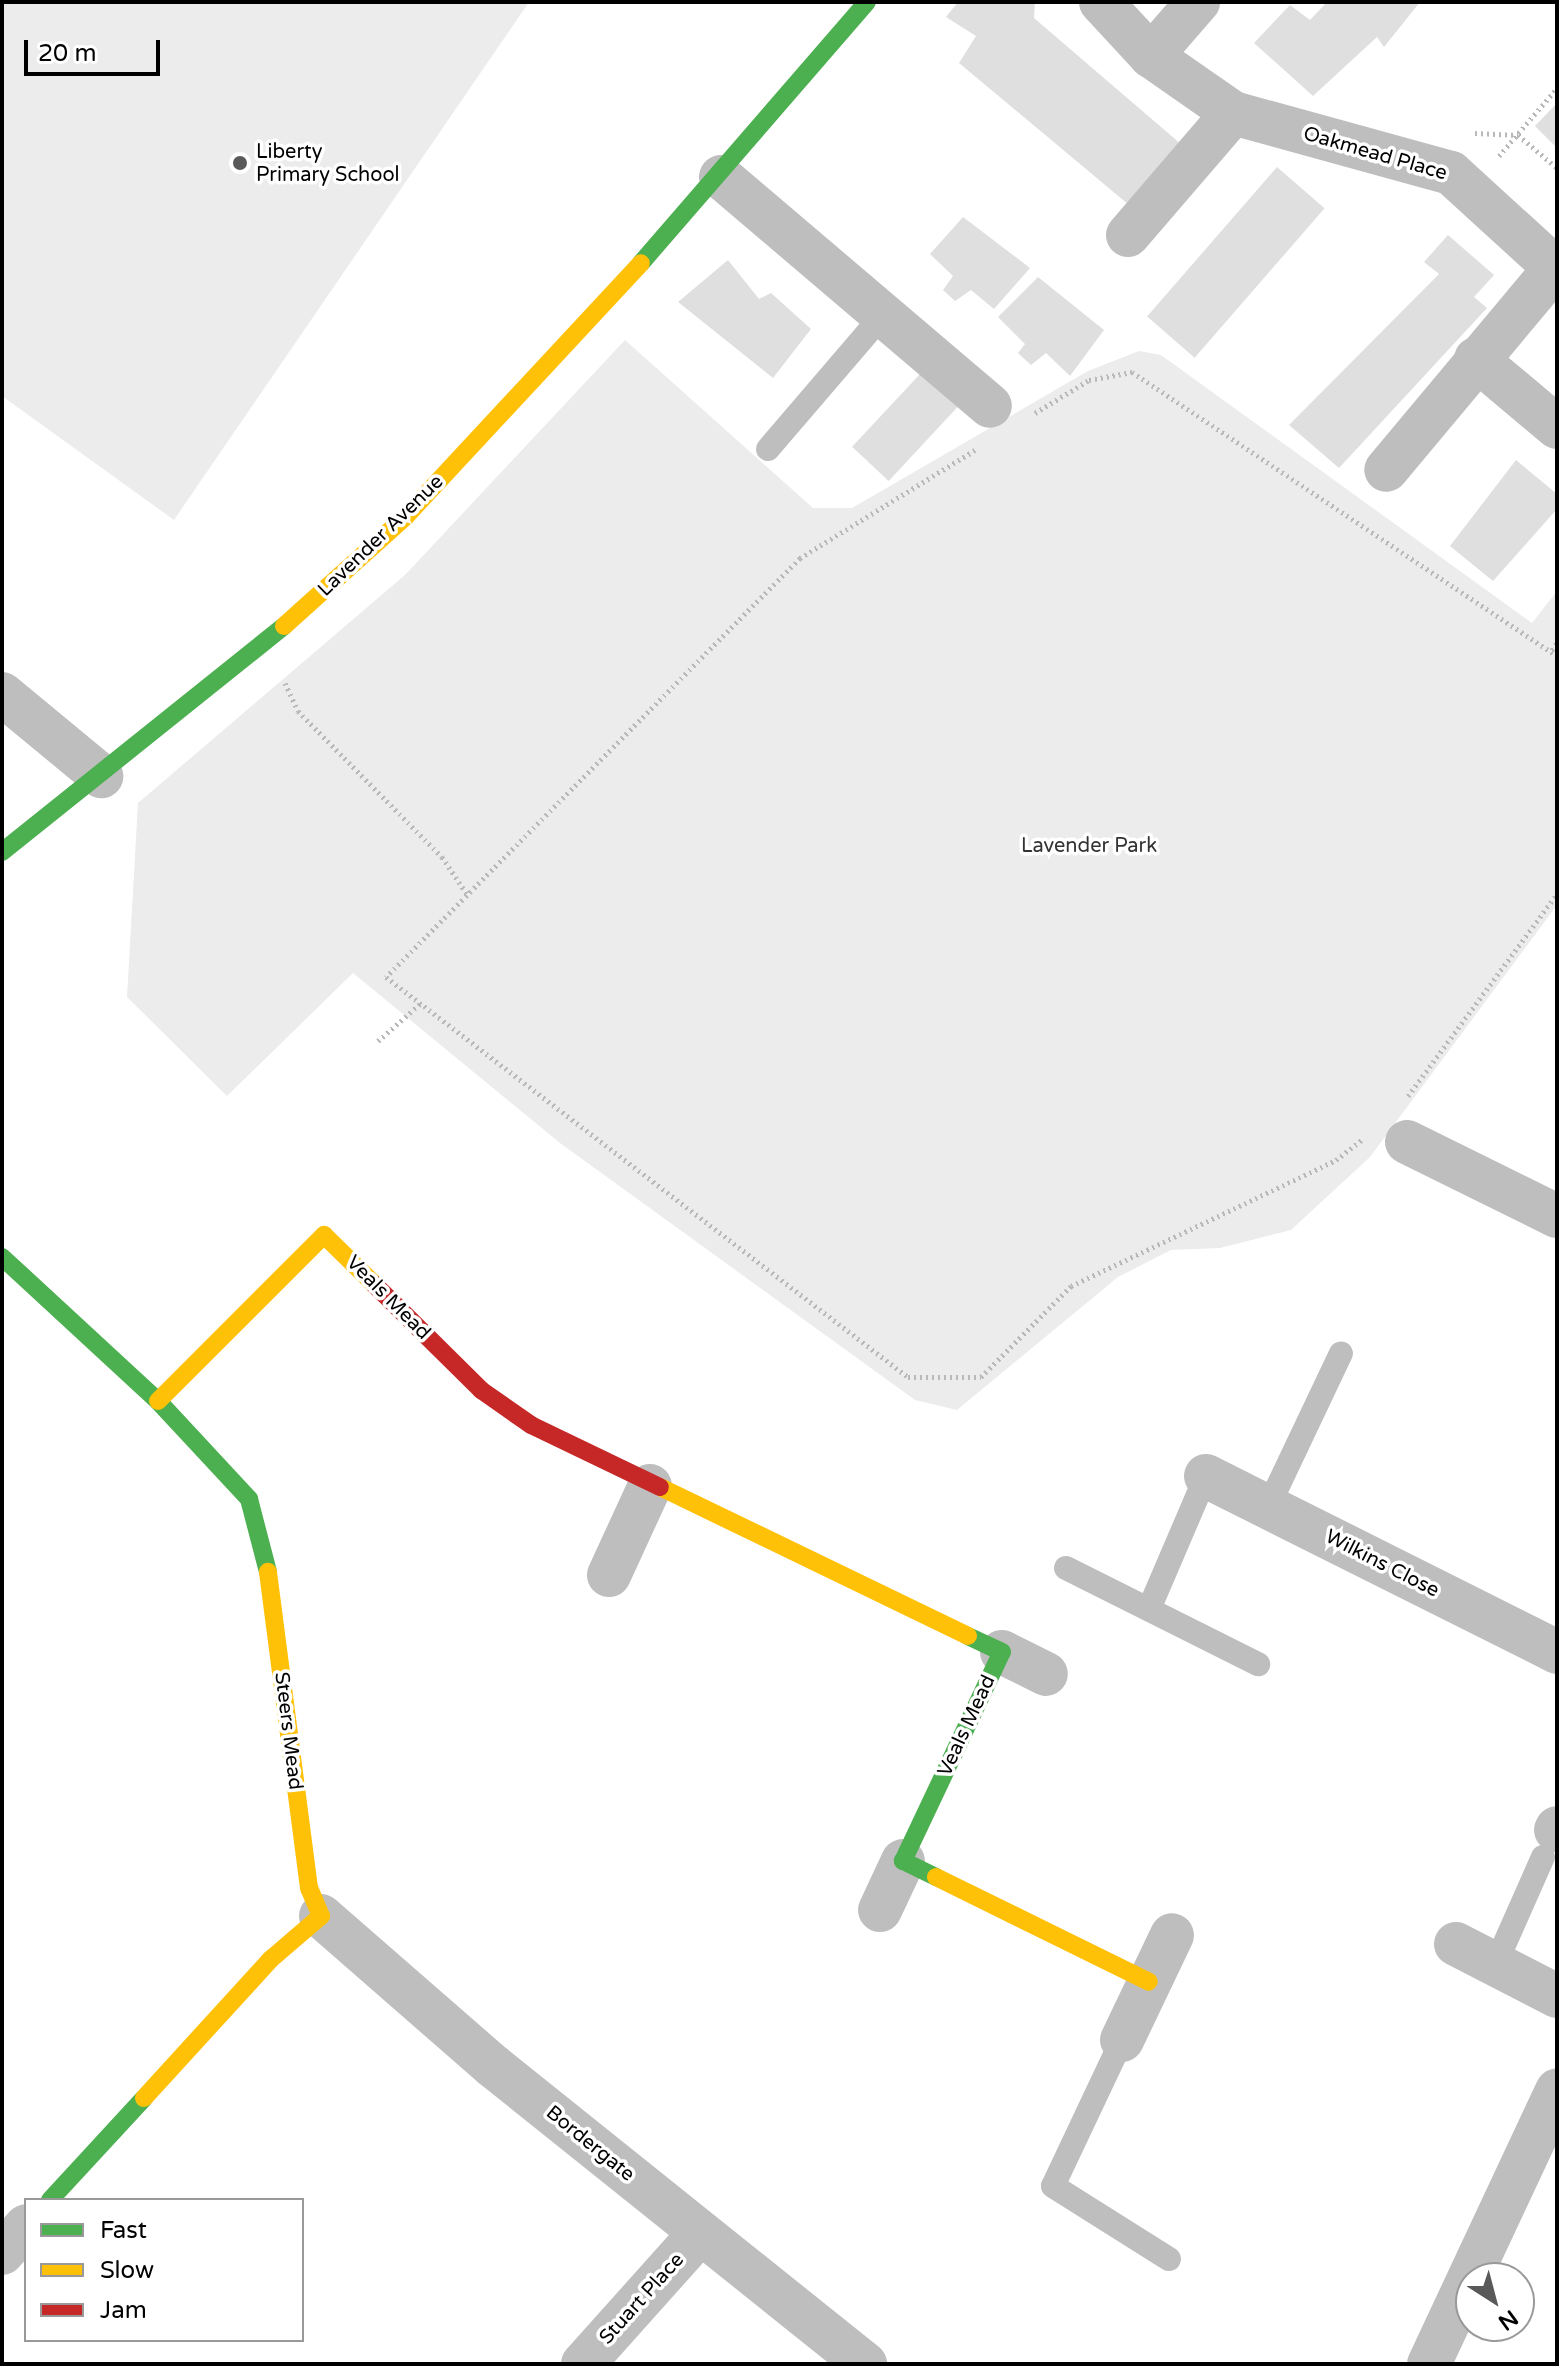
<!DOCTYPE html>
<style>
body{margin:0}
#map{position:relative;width:1559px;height:2366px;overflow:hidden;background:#fff;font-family:"Varela Round",sans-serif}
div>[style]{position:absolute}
.green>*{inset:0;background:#ececec}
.building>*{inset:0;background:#dfdfdf;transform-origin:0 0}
.path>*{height:5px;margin-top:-2.5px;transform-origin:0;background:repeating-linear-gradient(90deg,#b9b9b9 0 2px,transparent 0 6px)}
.lane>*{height:24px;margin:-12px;padding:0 12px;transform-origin:12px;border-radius:12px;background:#bebebe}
.street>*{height:44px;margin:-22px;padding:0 22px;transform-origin:22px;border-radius:22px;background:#bebebe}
.fast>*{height:18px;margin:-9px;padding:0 9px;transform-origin:9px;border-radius:9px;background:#4caf50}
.slow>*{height:18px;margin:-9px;padding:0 9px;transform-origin:9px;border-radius:9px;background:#ffc107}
.jam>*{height:18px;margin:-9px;padding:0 9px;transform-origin:9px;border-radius:9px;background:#c62828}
.dots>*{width:22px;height:22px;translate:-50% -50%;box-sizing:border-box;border:4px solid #fff;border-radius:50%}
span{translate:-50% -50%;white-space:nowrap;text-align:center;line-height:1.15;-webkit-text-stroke:7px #fff;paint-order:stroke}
.poi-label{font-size:20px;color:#000}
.left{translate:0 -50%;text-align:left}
.street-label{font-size:20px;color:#000}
.park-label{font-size:20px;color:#333}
.frame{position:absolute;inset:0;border:4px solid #000;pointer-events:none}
.legend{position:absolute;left:24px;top:2198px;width:280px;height:144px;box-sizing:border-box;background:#fff;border:2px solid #999;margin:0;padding:10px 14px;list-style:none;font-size:24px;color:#000}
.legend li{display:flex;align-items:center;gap:16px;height:40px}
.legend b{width:40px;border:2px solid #999}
.north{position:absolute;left:1455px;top:2262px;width:80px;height:80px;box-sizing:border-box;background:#fff;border:2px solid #999;border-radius:50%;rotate:144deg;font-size:22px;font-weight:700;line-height:32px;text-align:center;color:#000}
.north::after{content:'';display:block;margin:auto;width:28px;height:36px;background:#595959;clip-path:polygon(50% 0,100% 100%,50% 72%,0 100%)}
.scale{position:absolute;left:24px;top:40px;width:136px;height:36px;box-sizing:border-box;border:4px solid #000;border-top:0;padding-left:10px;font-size:24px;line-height:28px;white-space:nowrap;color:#000;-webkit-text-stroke:6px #fff;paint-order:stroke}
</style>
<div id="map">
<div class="green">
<i style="clip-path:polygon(2px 2px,529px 2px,174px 520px,2px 396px)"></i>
<i style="clip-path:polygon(625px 340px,813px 508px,852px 508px,1088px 371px,1139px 351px,1161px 355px,1532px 623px,1557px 591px,1557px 905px,1370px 1157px,1291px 1230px,1220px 1248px,1171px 1250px,1118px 1277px,957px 1410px,915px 1400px,560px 1143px,353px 973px,227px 1096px,127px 997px,138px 803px,405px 575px)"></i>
</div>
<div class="building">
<i style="clip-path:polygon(958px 2px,1035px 2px,1034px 18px,1189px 151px,1135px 210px,959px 63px,976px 36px,946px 17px)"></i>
<i style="clip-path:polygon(1327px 2px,1420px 2px,1384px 47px,1377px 37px,1313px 96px,1254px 43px,1290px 5px,1310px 20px)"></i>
<i style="clip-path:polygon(1557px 103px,1557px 148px,1535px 126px)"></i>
<i style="left:1277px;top:167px;width:63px;height:198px;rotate:41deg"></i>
<i style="clip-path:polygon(963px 217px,1030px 268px,994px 309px,971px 290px,955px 301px,943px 290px,953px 276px,930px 254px)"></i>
<i style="clip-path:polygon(1448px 235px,1494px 275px,1474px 297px,1487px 308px,1339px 468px,1289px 425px,1439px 274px,1424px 262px)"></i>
<i style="clip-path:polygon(728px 260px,759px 299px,771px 293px,811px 329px,773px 378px,678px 302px)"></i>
<i style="clip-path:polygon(1038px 277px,1104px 330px,1070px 376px,1046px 353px,1031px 365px,1018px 353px,1025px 344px,998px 317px)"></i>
<i style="left:921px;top:373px;width:50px;height:101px;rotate:43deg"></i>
<i style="clip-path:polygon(1516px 460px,1557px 494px,1557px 509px,1493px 581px,1450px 546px)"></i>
</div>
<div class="path">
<i style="left:1475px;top:133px;width:43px;rotate:2.7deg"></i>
<i style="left:1518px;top:135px;width:51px;rotate:40.2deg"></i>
<i style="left:1499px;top:156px;width:89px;rotate:-49.5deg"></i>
<i style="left:1035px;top:413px;width:63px;rotate:-31.4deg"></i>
<i style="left:1089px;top:380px;width:44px;rotate:-10.5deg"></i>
<i style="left:1132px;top:372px;width:511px;rotate:33.75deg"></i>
<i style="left:975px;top:450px;width:206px;rotate:148.3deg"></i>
<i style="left:800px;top:558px;width:589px;rotate:134.66deg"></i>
<i style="left:386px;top:977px;width:658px;rotate:37.46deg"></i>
<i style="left:908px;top:1377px;width:73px"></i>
<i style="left:981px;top:1377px;width:128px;rotate:-45.3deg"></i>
<i style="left:1071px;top:1286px;width:293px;rotate:-25.4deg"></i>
<i style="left:1336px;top:1160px;width:34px;rotate:-38deg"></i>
<i style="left:1552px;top:650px;width:9px;rotate:-58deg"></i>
<i style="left:285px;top:683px;width:31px;rotate:65deg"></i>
<i style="left:298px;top:711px;width:205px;rotate:45.4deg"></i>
<i style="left:442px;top:857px;width:45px;rotate:56deg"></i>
<i style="left:378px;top:1041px;width:56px;rotate:-41.4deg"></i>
<i style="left:1408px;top:1096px;width:251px;rotate:-53.6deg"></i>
</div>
<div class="lane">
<i style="left:768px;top:449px;width:174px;rotate:-49.4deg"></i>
<i style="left:1268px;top:1507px;width:170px;rotate:-64.6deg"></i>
<i style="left:1066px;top:1568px;width:215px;rotate:26.6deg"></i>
<i style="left:1149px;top:1609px;width:145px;rotate:-66.8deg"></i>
<i style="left:1496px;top:1963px;width:116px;rotate:-66.1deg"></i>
<i style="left:1122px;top:2040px;width:161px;rotate:115.3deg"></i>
<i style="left:1053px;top:2186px;width:137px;rotate:32.2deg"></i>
</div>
<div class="street">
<i style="left:1101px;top:2px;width:74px;rotate:47.2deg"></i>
<i style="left:1151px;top:56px;width:100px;rotate:34.8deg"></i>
<i style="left:1233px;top:113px;width:226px;rotate:15.4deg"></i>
<i style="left:1451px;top:173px;width:141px;rotate:42.4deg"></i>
<i style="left:1555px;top:268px;width:263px;rotate:129.9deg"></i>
<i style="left:1151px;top:56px;width:72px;rotate:-49deg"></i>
<i style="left:721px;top:177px;width:353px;rotate:40.4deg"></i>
<i style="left:1128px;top:235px;width:161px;rotate:-49.3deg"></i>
<i style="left:1476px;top:359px;width:106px;rotate:40deg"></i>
<i style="left:2px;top:694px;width:129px;rotate:39.6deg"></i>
<i style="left:1407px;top:1142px;width:167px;rotate:26.3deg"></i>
<i style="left:1206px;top:1476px;width:393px;rotate:26.6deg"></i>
<i style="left:609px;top:1575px;width:98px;rotate:-65.3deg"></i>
<i style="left:1002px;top:1652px;width:49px;rotate:26.6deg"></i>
<i style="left:1556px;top:1830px;width:2px;rotate:-63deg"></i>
<i style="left:880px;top:1910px;width:54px;rotate:-64.9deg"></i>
<i style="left:321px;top:1916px;width:228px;rotate:41.1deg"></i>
<i style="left:493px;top:2066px;width:477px;rotate:38.7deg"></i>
<i style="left:1456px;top:1944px;width:114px;rotate:27.2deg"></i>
<i style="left:1122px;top:2040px;width:116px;rotate:-64.5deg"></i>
<i style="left:2px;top:2253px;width:36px;rotate:-48deg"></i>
<i style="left:583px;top:2364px;width:176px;rotate:-48.2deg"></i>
<i style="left:1429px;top:2364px;width:302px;rotate:-64.9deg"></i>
</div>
<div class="fast">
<i style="left:641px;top:263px;width:345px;rotate:-49.1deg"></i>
<i style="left:2px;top:852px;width:361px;rotate:-38.7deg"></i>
<i style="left:2px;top:1257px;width:212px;rotate:42.7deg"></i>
<i style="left:158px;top:1401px;width:134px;rotate:47.1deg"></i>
<i style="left:249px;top:1499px;width:75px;rotate:75.4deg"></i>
<i style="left:936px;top:1877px;width:37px;rotate:-154deg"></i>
<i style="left:903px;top:1861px;width:231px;rotate:-64.7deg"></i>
<i style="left:1002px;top:1652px;width:38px;rotate:-155deg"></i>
<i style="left:50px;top:2200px;width:139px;rotate:-47.3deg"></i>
</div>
<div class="slow">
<i style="left:284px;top:626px;width:164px;rotate:-42deg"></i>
<i style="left:406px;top:516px;width:345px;rotate:-47.1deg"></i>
<i style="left:158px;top:1401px;width:235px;rotate:-45deg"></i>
<i style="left:324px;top:1235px;width:70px;rotate:44.4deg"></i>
<i style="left:660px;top:1487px;width:342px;rotate:25.8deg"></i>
<i style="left:936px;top:1877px;width:237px;rotate:26.2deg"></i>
<i style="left:144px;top:2098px;width:188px;rotate:-47.6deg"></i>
<i style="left:271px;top:1959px;width:66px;rotate:-40.7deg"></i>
<i style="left:321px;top:1916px;width:30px;rotate:-113deg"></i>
<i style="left:309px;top:1888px;width:319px;rotate:-97.4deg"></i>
</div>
<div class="jam">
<i style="left:374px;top:1284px;width:151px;rotate:44.7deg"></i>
<i style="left:481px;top:1390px;width:61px;rotate:35deg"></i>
<i style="left:531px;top:1425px;width:143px;rotate:25.7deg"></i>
</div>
<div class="dots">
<i style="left:240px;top:163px;background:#595959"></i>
</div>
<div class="poi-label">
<span class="left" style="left:256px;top:164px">Liberty<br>Primary School</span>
</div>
<div class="street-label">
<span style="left:1375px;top:154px;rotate:16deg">Oakmead Place</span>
<span style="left:381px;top:536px;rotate:-44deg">Lavender Avenue</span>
<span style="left:388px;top:1298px;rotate:45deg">Veals Mead</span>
<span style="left:1382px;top:1564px;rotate:27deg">Wilkins Close</span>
<span style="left:967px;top:1726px;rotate:-65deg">Veals Mead</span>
<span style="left:288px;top:1731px;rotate:83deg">Steers Mead</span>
<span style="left:590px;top:2144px;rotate:39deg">Bordergate</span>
<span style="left:642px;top:2299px;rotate:-48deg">Stuart Place</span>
</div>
<div class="park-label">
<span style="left:1089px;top:846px">Lavender Park</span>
</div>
<div class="frame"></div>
<ul class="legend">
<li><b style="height:10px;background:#4caf50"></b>Fast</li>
<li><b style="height:10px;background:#ffc107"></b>Slow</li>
<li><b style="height:10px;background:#c62828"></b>Jam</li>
</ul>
<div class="north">N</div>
<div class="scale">20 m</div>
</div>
